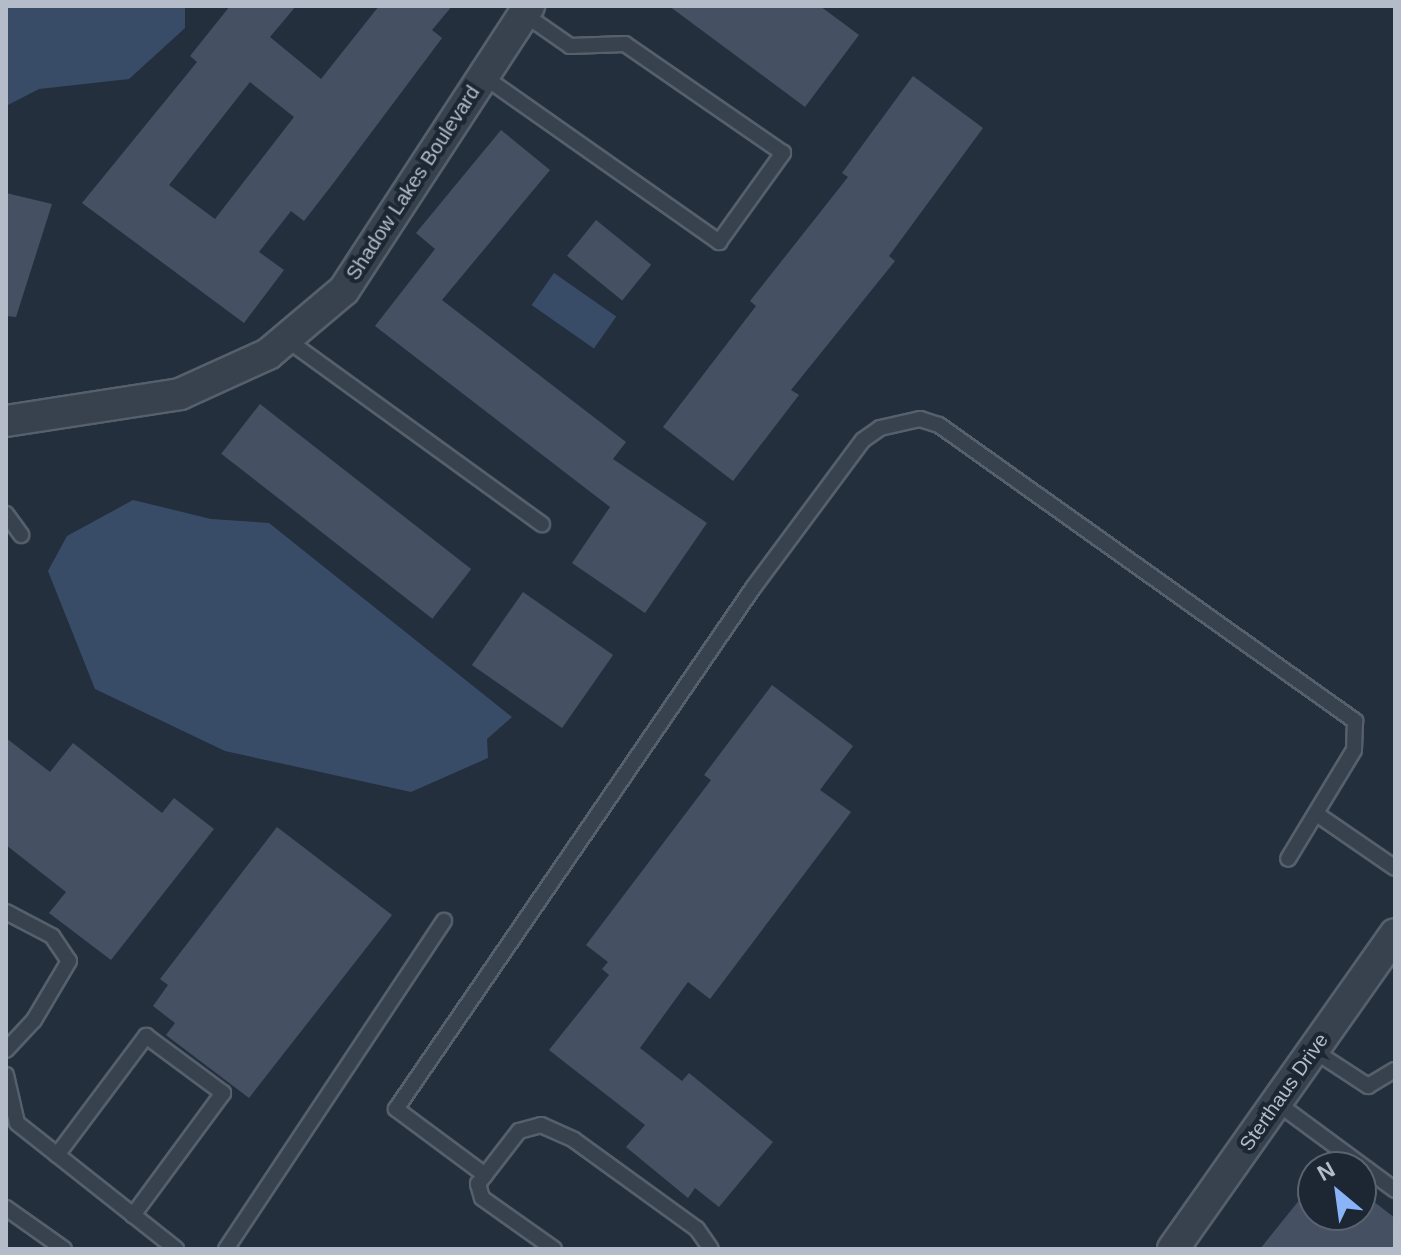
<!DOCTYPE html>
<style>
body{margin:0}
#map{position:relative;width:1401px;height:1255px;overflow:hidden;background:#242f3e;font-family:Helvetica,sans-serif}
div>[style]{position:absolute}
.water>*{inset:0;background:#394c67;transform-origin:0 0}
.building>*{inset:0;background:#455162;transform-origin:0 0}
.roads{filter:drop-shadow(2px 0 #565f6c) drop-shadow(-2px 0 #565f6c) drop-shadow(0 2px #565f6c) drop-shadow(0 -2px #565f6c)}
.service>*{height:14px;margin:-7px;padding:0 7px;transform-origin:7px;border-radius:7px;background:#38414e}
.minor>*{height:30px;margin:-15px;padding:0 15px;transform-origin:15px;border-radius:15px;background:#38414e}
span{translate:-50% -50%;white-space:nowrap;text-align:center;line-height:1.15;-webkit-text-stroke:8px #1d2633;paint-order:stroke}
.street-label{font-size:20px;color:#b4bcc9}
.frame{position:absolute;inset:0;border:8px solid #b4bcc9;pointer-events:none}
.north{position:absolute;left:1297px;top:1151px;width:80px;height:80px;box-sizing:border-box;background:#1d2633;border:2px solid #59626f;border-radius:50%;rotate:331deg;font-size:22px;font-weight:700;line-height:32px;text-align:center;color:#b4bcc9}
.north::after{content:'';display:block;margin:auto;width:28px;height:36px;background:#8ab4f8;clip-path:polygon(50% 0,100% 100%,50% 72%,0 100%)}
</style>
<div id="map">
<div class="water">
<i style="clip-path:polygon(6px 6px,185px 6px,185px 28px,129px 79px,39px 89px,6px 106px)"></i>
<i style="left:554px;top:273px;width:76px;height:39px;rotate:35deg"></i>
<i style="clip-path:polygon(133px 500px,211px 519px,269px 523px,512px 717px,487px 739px,488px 758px,411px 792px,225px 751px,95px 689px,48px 571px,67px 536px)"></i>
</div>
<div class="building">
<i style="clip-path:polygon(evenodd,230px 6px,296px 6px,270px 37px,321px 79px,379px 6px,452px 6px,432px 30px,442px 38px,335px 181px,304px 221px,291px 211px,259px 252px,284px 270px,244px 323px,82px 203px,197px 62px,190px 56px,230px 6px,250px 82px,294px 117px,215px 219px,169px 185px,250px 82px)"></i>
<i style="clip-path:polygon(669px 6px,820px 6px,859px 35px,805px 107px)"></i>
<i style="clip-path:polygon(913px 76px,983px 128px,889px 256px,895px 261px,791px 390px,799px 395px,733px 481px,663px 427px,756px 306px,750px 301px,848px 177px,842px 173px)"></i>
<i style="clip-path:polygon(501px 130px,550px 170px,442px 300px,626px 442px,613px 459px,707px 523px,645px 613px,572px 563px,610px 507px,375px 326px,435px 249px,416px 233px)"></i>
<i style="clip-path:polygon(6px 193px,52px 204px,16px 317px,6px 316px)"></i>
<i style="left:596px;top:220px;width:71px;height:46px;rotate:39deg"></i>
<i style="left:260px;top:404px;width:268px;height:63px;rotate:38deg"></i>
<i style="left:523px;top:592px;width:110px;height:89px;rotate:35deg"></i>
<i style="clip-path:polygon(772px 685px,853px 746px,820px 790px,851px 812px,710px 999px,688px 982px,640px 1048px,682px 1081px,689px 1073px,773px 1142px,719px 1207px,695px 1188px,688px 1198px,626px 1147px,645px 1125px,549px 1050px,609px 975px,602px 969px,608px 962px,586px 945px,711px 780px,704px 775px)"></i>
<i style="clip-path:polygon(6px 738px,50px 772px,73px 743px,162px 813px,174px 798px,214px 829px,111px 960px,49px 913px,66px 892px,6px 845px)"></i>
<i style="clip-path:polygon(277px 827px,392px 915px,249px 1098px,166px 1035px,175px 1023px,153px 1006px,168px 985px,160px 979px)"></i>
<i style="clip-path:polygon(1313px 1183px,1313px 1215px,1361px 1215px,1369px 1198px,1395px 1218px,1395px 1249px,1260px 1249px)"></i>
</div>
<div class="roads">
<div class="service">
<i style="left:483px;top:76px;width:289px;rotate:35.1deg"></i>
<i style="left:719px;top:242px;width:110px;rotate:-54.3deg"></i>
<i style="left:783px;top:153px;width:192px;rotate:-145.4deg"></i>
<i style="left:625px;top:44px;width:55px;rotate:177.9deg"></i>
<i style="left:570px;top:46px;width:56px;rotate:-145.2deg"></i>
<i style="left:286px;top:339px;width:316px;rotate:35.9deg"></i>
<i style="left:6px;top:514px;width:26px;rotate:54deg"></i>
<i style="left:1318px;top:815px;width:93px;rotate:34.5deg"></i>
<i style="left:6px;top:912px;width:52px;rotate:27.6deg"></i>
<i style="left:52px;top:936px;width:30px;rotate:56deg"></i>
<i style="left:69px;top:961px;width:69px;rotate:120.7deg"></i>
<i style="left:34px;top:1020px;width:41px;rotate:133deg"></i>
<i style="left:1313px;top:1050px;width:66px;rotate:33.2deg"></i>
<i style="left:1368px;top:1086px;width:31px;rotate:-31deg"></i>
<i style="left:6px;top:1075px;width:49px;rotate:77.1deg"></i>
<i style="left:17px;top:1123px;width:203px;rotate:38.4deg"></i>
<i style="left:1277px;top:1103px;width:147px;rotate:36.4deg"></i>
<i style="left:57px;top:1155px;width:149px;rotate:-53.2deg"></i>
<i style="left:146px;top:1036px;width:96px;rotate:36.5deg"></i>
<i style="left:223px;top:1093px;width:152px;rotate:126.4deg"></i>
<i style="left:485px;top:1175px;width:111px;rotate:-143.4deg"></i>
<i style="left:396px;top:1109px;width:632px;rotate:-55.58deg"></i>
<i style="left:753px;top:588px;width:184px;rotate:-53.4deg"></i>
<i style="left:863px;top:440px;width:21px;rotate:-35deg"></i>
<i style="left:880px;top:428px;width:41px;rotate:-12.7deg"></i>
<i style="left:920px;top:419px;width:20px;rotate:18deg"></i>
<i style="left:939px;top:425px;width:511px;rotate:35.43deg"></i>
<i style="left:1355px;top:721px;width:29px;rotate:92deg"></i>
<i style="left:1354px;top:750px;width:127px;rotate:121.2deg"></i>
<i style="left:6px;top:1208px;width:71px;rotate:35.3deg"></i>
<i style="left:226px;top:1249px;width:394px;rotate:-56.4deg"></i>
<i style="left:554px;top:1249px;width:88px;rotate:-144.7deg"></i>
<i style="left:482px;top:1198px;width:15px;rotate:-106deg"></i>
<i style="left:478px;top:1184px;width:67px;rotate:-52.3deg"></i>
<i style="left:519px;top:1131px;width:23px;rotate:-15deg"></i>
<i style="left:541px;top:1125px;width:36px;rotate:24deg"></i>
<i style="left:574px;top:1140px;width:152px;rotate:35.9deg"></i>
<i style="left:697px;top:1229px;width:24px;rotate:55deg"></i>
</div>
<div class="minor">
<i style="left:6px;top:421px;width:176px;rotate:-8.8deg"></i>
<i style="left:180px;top:394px;width:97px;rotate:-24.4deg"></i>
<i style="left:268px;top:354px;width:99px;rotate:-40.1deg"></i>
<i style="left:344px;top:290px;width:339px;rotate:-56.9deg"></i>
<i style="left:1173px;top:1249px;width:385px;rotate:-54.8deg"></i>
</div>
</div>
<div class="street-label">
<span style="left:413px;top:183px;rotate:-57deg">Shadow Lakes Boulevard</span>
<span style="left:1284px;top:1092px;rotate:-55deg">Sterthaus Drive</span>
</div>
<div class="frame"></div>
<div class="north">N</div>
</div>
